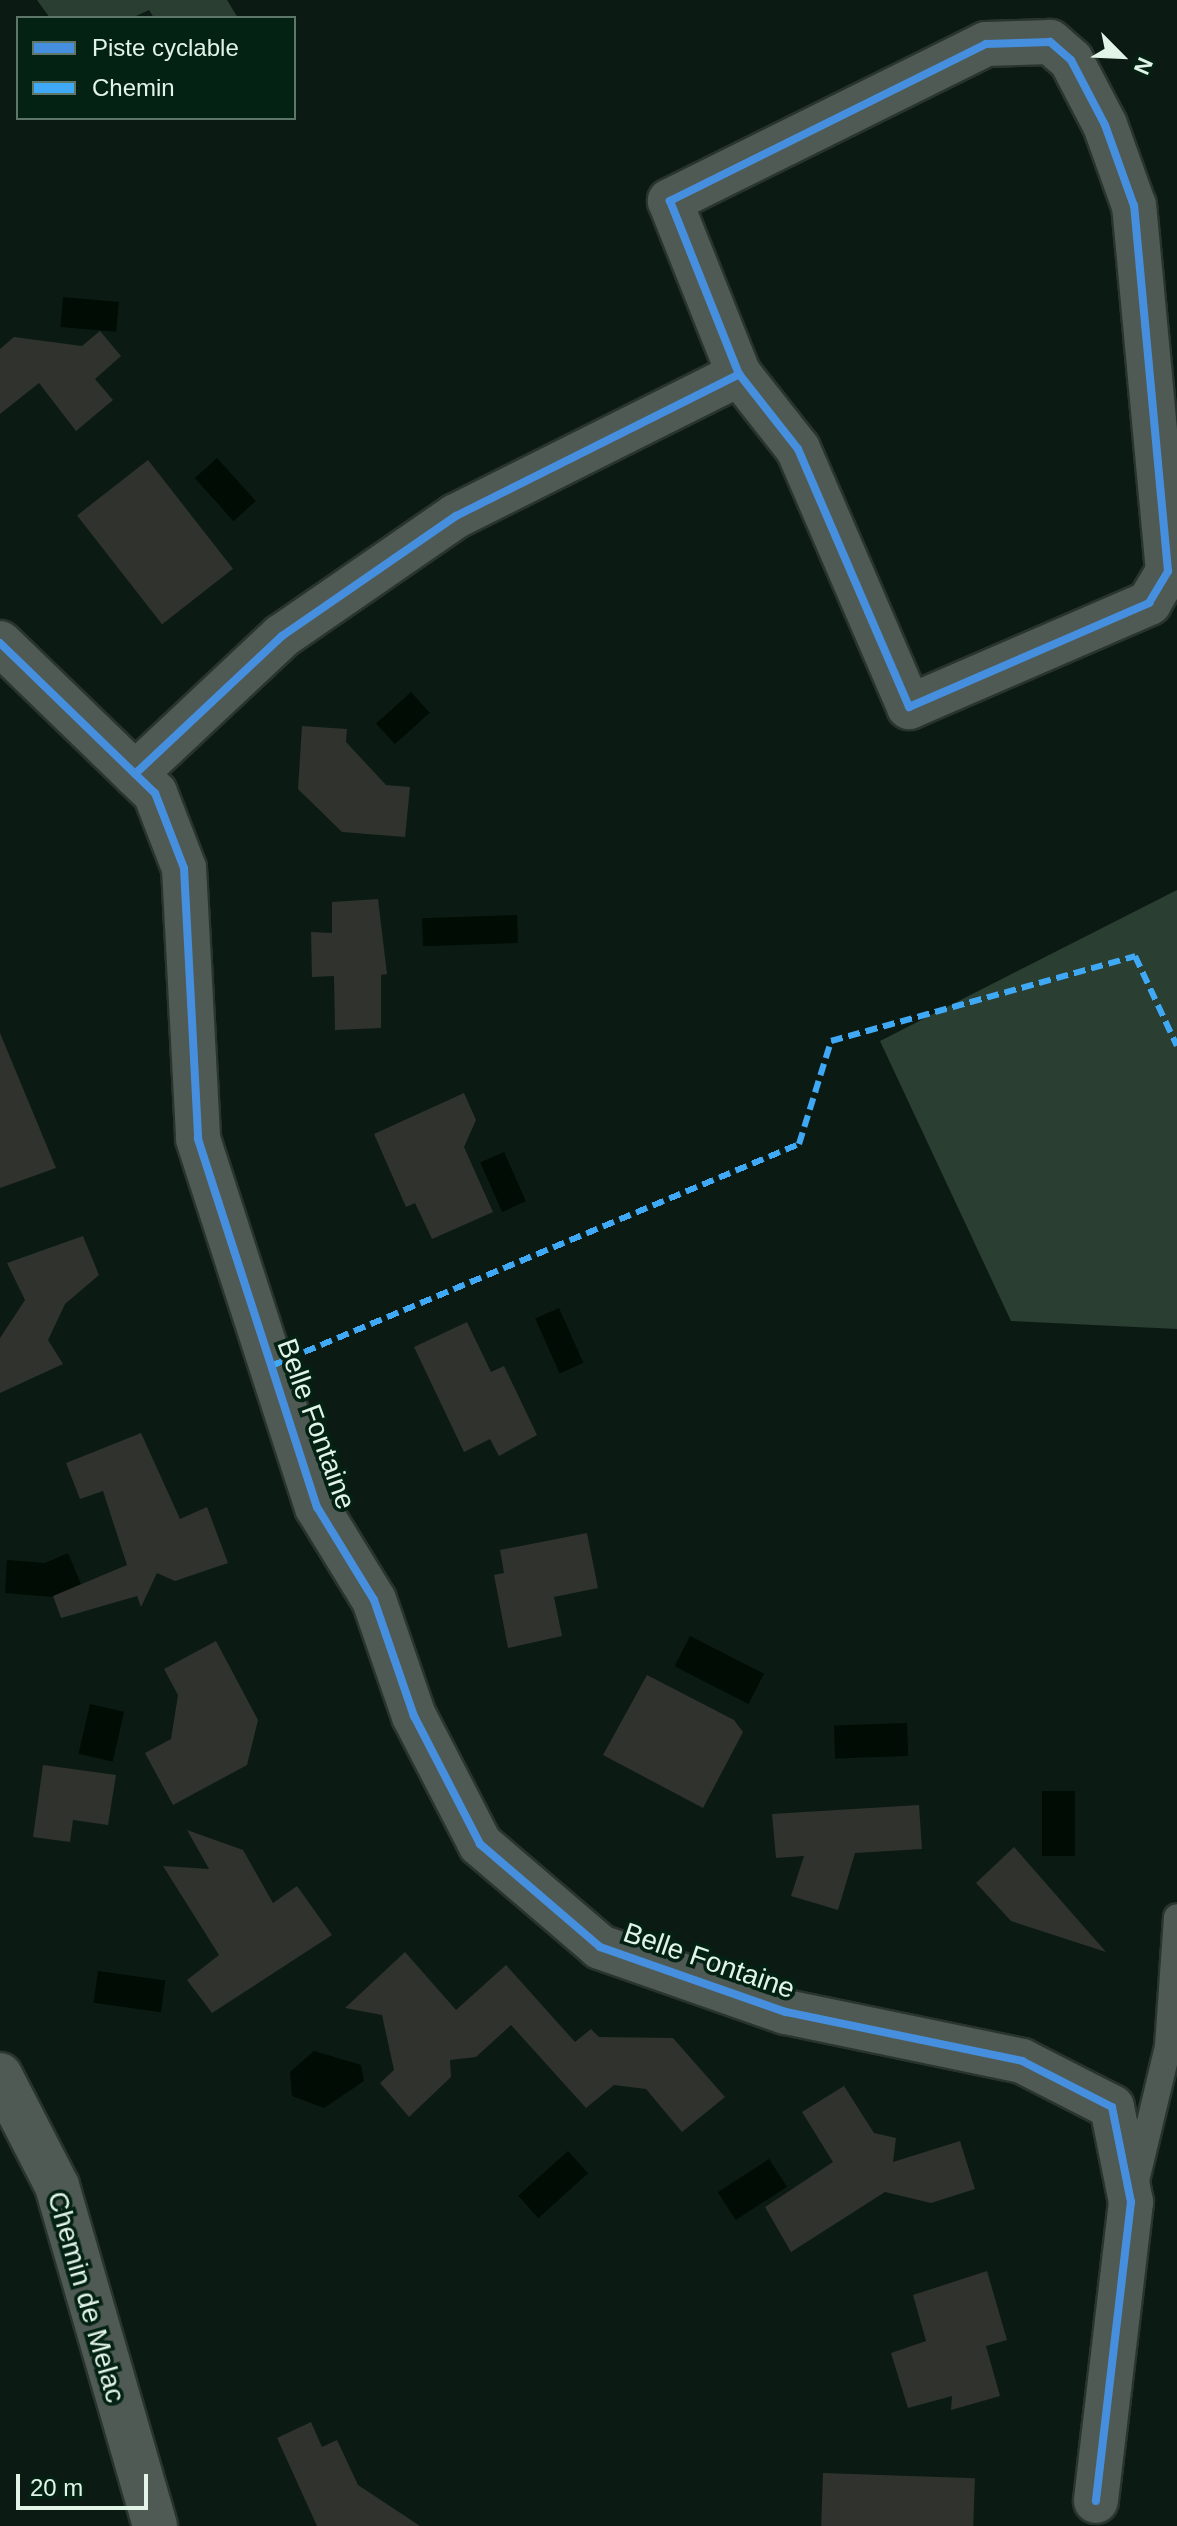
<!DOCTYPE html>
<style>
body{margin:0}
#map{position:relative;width:1177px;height:2526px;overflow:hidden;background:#0b1b13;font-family:Helvetica,sans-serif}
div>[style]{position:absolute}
.green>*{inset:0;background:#2a3e32}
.water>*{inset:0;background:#010c04;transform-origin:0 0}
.building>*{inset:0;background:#30322d;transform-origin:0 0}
.roads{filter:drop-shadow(2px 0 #2a342e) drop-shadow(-2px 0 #2a342e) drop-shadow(0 2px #2a342e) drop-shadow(0 -2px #2a342e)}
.service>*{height:26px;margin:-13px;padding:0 13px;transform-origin:13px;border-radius:13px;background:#4e5a53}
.minor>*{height:44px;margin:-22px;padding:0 22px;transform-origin:22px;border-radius:22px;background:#4e5a53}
.quiet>*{height:6px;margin-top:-3px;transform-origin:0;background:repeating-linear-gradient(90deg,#3fa9f5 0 12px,transparent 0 18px)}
.cycleway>*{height:8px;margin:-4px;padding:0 4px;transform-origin:4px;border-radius:4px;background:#468fdf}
span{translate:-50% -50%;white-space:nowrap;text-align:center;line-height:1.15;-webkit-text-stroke:7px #042213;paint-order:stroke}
.street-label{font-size:28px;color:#e2f4e8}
.legend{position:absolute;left:16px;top:16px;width:280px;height:104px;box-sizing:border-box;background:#042213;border:2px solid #5d7668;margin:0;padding:10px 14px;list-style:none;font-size:24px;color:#e2f4e8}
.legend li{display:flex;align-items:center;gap:16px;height:40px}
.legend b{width:40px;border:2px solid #5d7668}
.north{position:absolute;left:1081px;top:16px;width:80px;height:80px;-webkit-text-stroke:6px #042213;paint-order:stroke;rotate:114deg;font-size:22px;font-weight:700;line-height:32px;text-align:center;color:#e2f4e8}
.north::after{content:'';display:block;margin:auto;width:28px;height:36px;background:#e2f4e8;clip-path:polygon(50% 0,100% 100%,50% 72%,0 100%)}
.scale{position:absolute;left:16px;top:2474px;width:132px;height:36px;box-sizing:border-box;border:4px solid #e2f4e8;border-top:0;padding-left:10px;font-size:24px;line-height:28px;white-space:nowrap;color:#e2f4e8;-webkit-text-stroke:6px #042213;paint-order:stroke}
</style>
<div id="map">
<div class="green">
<i style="clip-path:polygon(37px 0,227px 0,238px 18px,154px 18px,149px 10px,132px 18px,50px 18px)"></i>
<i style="clip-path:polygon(1177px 890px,1177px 1329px,1011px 1321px,880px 1041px)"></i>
</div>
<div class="water">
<i style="left:63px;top:297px;width:56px;height:30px;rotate:5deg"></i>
<i style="left:217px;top:458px;width:58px;height:30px;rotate:48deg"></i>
<i style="left:411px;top:692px;width:28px;height:47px;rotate:48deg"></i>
<i style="left:517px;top:915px;width:28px;height:95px;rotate:88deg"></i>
<i style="left:504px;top:1152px;width:54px;height:26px;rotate:66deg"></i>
<i style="left:559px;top:1308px;width:60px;height:26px;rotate:66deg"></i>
<i style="clip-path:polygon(68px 1553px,81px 1584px,53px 1597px,5px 1593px,7px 1560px,45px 1563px)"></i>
<i style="left:690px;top:1636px;width:83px;height:34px;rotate:27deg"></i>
<i style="left:90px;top:1704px;width:35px;height:51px;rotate:13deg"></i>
<i style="left:907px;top:1723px;width:33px;height:73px;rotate:88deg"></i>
<i style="left:1042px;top:1791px;width:33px;height:65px"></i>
<i style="left:98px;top:1971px;width:68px;height:32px;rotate:8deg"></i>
<i style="clip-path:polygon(314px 2051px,361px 2065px,364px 2081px,324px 2108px,292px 2096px,290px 2072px)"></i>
<i style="left:568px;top:2151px;width:30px;height:67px;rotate:48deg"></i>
<i style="left:769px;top:2159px;width:33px;height:61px;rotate:57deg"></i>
</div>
<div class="building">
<i style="clip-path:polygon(100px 331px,121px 356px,95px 379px,113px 400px,76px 431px,39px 383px,0 414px,0 349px,14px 337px,82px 346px)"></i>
<i style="left:148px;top:460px;width:138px;height:90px;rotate:52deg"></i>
<i style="clip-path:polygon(302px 726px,347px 729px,346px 742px,386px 785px,410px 787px,405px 837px,342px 832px,298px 789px)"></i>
<i style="clip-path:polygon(378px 899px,387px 974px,381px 975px,381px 1028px,335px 1030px,334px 976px,312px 977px,311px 932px,332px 933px,332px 902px)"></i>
<i style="clip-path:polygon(0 1033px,56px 1168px,0 1188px)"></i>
<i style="clip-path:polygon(464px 1093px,476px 1120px,464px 1147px,493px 1212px,432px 1239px,415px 1203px,406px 1207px,374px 1134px)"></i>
<i style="clip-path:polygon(83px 1236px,99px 1275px,65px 1304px,48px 1340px,63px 1364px,0 1393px,0 1338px,25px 1300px,7px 1263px)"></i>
<i style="clip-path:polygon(467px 1322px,491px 1372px,504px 1366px,537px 1435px,499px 1456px,490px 1439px,464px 1452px,414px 1347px)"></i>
<i style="clip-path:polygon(141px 1433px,180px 1519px,207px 1507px,228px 1563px,175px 1581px,157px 1573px,141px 1607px,137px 1596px,61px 1618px,53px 1596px,127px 1565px,103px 1491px,80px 1499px,66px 1463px)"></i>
<i style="clip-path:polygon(587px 1533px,598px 1588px,554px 1597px,562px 1636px,508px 1648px,494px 1575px,504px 1573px,500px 1550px)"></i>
<i style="clip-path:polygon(216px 1641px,258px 1720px,247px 1765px,173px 1805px,145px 1753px,171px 1739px,178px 1695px,164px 1669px)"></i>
<i style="clip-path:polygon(647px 1675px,734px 1720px,743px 1732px,703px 1808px,603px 1755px)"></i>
<i style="clip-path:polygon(43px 1765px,116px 1775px,108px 1825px,73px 1820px,70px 1842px,33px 1837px)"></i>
<i style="clip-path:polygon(919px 1805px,922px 1849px,855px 1853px,838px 1910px,791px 1896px,804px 1856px,776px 1858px,772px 1814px)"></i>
<i style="clip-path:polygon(187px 1830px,243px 1850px,273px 1903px,297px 1886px,332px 1935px,212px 2013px,187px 1980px,219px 1955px,163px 1866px,209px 1869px)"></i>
<i style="clip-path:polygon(1014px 1847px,1106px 1952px,1011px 1921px,976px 1883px)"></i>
<i style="clip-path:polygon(405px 1952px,456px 2010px,506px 1965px,575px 2042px,591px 2029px,599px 2037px,673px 2038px,725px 2097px,682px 2132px,646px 2089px,614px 2085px,586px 2108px,511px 2025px,476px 2057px,450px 2060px,451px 2077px,409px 2117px,380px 2083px,394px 2070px,382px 2015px,345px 2008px)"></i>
<i style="clip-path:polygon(844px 2086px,874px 2133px,896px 2138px,893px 2162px,960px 2141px,975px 2189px,931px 2203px,885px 2192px,791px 2252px,765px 2207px,833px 2162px,802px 2112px)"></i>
<i style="clip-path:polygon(987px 2271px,1007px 2340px,986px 2346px,1000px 2396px,951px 2410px,952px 2396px,908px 2408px,891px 2353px,926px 2341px,913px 2295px)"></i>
<i style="clip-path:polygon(311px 2422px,322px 2447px,337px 2440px,358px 2485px,420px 2526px,317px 2526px,277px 2438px)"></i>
<i style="left:823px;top:2473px;width:152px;height:53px;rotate:2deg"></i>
</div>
<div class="roads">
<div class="service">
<i style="left:1135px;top:2185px;width:143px;rotate:-76.6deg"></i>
<i style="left:1168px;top:2046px;width:129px;rotate:-86deg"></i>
</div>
<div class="minor">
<i style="left:0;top:643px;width:216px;rotate:44.1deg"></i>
<i style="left:155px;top:793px;width:80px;rotate:68.9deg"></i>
<i style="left:184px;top:868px;width:271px;rotate:87deg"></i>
<i style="left:198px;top:1139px;width:387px;rotate:72.1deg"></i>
<i style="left:317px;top:1507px;width:109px;rotate:58.5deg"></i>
<i style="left:374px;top:1600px;width:123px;rotate:71deg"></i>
<i style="left:414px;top:1716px;width:144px;rotate:62.7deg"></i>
<i style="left:480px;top:1844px;width:158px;rotate:40.6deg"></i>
<i style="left:600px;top:1947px;width:197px;rotate:19.3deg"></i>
<i style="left:786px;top:2012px;width:241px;rotate:11.7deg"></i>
<i style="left:1022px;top:2061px;width:101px;rotate:27.1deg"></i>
<i style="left:1112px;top:2107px;width:97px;rotate:78.7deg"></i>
<i style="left:1131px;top:2202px;width:301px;rotate:96.7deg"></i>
<i style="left:135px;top:774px;width:202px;rotate:-43.2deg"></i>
<i style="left:282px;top:636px;width:211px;rotate:-34.6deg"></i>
<i style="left:456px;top:516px;width:317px;rotate:-26.6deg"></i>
<i style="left:739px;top:374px;width:95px;rotate:51.8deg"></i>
<i style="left:798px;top:449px;width:281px;rotate:66.7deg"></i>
<i style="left:909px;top:707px;width:262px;rotate:-23.4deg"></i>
<i style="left:1149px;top:603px;width:37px;rotate:-59deg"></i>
<i style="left:1168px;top:571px;width:367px;rotate:-95.3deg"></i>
<i style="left:1134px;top:206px;width:86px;rotate:-109.7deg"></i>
<i style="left:1105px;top:125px;width:73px;rotate:-117.6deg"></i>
<i style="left:1071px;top:60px;width:28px;rotate:-139deg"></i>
<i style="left:1050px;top:42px;width:64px;rotate:178.2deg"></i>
<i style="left:986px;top:44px;width:353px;rotate:153.6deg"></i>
<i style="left:670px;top:201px;width:186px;rotate:68.3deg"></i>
<i style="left:0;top:2075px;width:125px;rotate:62.8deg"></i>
<i style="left:57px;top:2186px;width:354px;rotate:73.9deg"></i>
</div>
</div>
<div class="quiet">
<i style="left:271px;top:1366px;width:573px;rotate:-22.8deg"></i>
<i style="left:799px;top:1144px;width:108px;rotate:-72.7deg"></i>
<i style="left:831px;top:1041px;width:316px;rotate:-15.6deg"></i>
<i style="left:1135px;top:956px;width:99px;rotate:65deg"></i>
</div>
<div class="cycleway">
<i style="left:0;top:643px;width:216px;rotate:44.1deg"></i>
<i style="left:155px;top:793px;width:80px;rotate:68.9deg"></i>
<i style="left:184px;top:868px;width:271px;rotate:87deg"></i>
<i style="left:198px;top:1139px;width:387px;rotate:72.1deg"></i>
<i style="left:317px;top:1507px;width:109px;rotate:58.5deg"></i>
<i style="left:374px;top:1600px;width:123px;rotate:71deg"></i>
<i style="left:414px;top:1716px;width:144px;rotate:62.7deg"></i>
<i style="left:480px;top:1844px;width:158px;rotate:40.6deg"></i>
<i style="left:600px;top:1947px;width:197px;rotate:19.3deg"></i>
<i style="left:786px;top:2012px;width:241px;rotate:11.7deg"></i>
<i style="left:1022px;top:2061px;width:101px;rotate:27.1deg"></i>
<i style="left:1112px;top:2107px;width:97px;rotate:78.7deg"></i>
<i style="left:1131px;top:2202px;width:301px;rotate:96.7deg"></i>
<i style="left:135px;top:774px;width:202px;rotate:-43.2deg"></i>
<i style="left:282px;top:636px;width:211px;rotate:-34.6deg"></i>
<i style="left:456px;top:516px;width:317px;rotate:-26.6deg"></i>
<i style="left:739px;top:374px;width:95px;rotate:51.8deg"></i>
<i style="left:798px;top:449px;width:281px;rotate:66.7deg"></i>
<i style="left:909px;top:707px;width:262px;rotate:-23.4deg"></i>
<i style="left:1149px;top:603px;width:37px;rotate:-59deg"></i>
<i style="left:1168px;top:571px;width:367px;rotate:-95.3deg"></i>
<i style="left:1134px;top:206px;width:86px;rotate:-109.7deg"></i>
<i style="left:1105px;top:125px;width:73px;rotate:-117.6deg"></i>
<i style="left:1071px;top:60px;width:28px;rotate:-139deg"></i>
<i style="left:1050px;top:42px;width:64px;rotate:178.2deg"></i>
<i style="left:986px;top:44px;width:353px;rotate:153.6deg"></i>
<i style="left:670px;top:201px;width:186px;rotate:68.3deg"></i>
</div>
<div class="street-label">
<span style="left:316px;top:1424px;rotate:70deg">Belle Fontaine</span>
<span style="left:709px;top:1961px;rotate:19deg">Belle Fontaine</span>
<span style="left:86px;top:2297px;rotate:74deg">Chemin de Melac</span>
</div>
<ul class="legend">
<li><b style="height:10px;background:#468fdf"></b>Piste cyclable</li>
<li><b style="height:10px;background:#3fa9f5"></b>Chemin</li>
</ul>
<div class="north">N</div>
<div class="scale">20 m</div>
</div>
